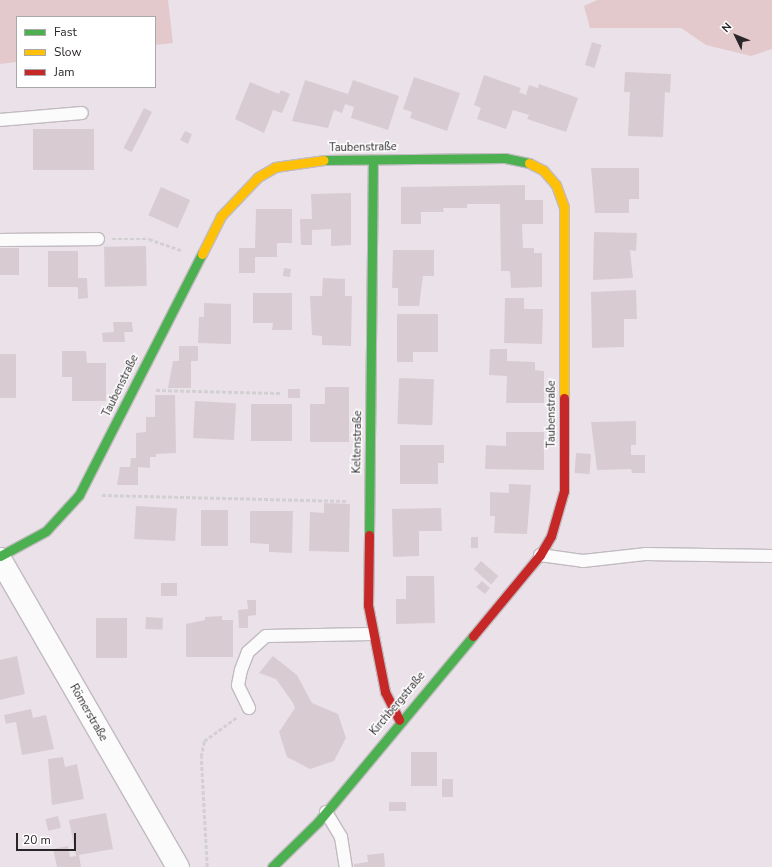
<!DOCTYPE html>
<meta charset="utf-8">
<style>
body{margin:0}
#map{position:relative;width:772px;height:867px;overflow:hidden;background:#eae2e8;font-family:"Nunito Sans",sans-serif}
div>[style]{position:absolute}
.green>*{inset:0;background:#e3c9cc}
.building>*{inset:0;background:#d9cbd2;transform-origin:0 0}
.path>*{height:2.5px;margin-top:-1.25px;transform-origin:0;background:repeating-linear-gradient(90deg,#d3d0d2 0 4px,transparent 0 6px)}
.roads{filter:drop-shadow(1px 0 #c1bbc0) drop-shadow(-1px 0 #c1bbc0) drop-shadow(0 1px #c1bbc0) drop-shadow(0 -1px #c1bbc0)}
.lane>*{height:12px;margin:-6px;padding:0 6px;transform-origin:6px;border-radius:6px;background:#fcfbfc}
.street>*{height:22px;margin:-11px;padding:0 11px;transform-origin:11px;border-radius:11px;background:#fcfbfc}
.fast>*{height:9px;margin:-4.5px;padding:0 4.5px;transform-origin:4.5px;border-radius:4.5px;background:#4caf50}
.slow>*{height:9px;margin:-4.5px;padding:0 4.5px;transform-origin:4.5px;border-radius:4.5px;background:#ffc107}
.jam>*{height:9px;margin:-4.5px;padding:0 4.5px;transform-origin:4.5px;border-radius:4.5px;background:#c62828}
span{translate:-50% -50%;white-space:nowrap;text-align:center;line-height:1.15;-webkit-text-stroke:3px #fff;paint-order:stroke}
.street-label{font-size:11px;color:#2a2529}
.legend{position:absolute;left:16px;top:16px;width:140px;height:72px;box-sizing:border-box;background:#fff;border:1px solid #aaa8a9;margin:0;padding:5px 7px;list-style:none;font-size:12px;color:#2a2529}
.legend li{display:flex;align-items:center;gap:8px;height:20px}
.legend b{width:20px;border:1px solid #aaa8a9}
.north{position:absolute;left:716px;top:16px;width:40px;height:40px;-webkit-text-stroke:3px #fff;paint-order:stroke;rotate:313deg;font-size:11px;font-weight:700;line-height:16px;text-align:center;color:#2a2529}
.north::after{content:'';display:block;margin:auto;width:14px;height:18px;background:#2a2529;clip-path:polygon(50% 0,100% 100%,50% 72%,0 100%)}
.scale{position:absolute;left:16px;top:833px;width:60px;height:18px;box-sizing:border-box;border:2px solid #2a2529;border-top:0;padding-left:5px;font-size:12px;line-height:14px;white-space:nowrap;color:#2a2529;-webkit-text-stroke:3px #fff;paint-order:stroke}
</style>
<div id="map">
<div class="green">
<i style="clip-path:polygon(0 0,168px 0,173px 43px,155px 45px,155px 17px,17px 17px,17px 62px,0 64px)"></i>
<i style="clip-path:polygon(597px 0,772px 0,772px 49px,751px 56px,706px 45px,681px 28px,590px 28px,584px 6px)"></i>
</div>
<div class="building">
<i style="left:592px;top:42px;width:10px;height:24px;rotate:17deg"></i>
<i style="clip-path:polygon(625px 72px,671px 74px,670px 93px,665px 92px,663px 137px,628px 136px,630px 92px,624px 92px)"></i>
<i style="clip-path:polygon(484px 75px,521px 88px,519px 92px,526px 95px,529px 85px,538px 88px,539px 84px,578px 98px,566px 132px,527px 119px,529px 115px,513px 110px,506px 129px,477px 119px,481px 108px,474px 105px)"></i>
<i style="clip-path:polygon(414px 77px,460px 93px,447px 131px,410px 118px,412px 112px,403px 109px)"></i>
<i style="clip-path:polygon(305px 80px,348px 94px,353px 80px,399px 96px,388px 130px,351px 118px,354px 107px,345px 104px,342px 113px,334px 110px,328px 128px,292px 121px)"></i>
<i style="clip-path:polygon(250px 82px,279px 94px,281px 90px,290px 94px,282px 113px,273px 110px,264px 133px,235px 119px)"></i>
<i style="left:144px;top:108px;width:9px;height:45px;rotate:27deg"></i>
<i style="left:33px;top:129px;width:61px;height:41px"></i>
<i style="clip-path:polygon(185px 131px,192px 134px,188px 144px,180px 140px)"></i>
<i style="clip-path:polygon(591px 168px,639px 168px,639px 199px,629px 199px,629px 213px,595px 213px)"></i>
<i style="clip-path:polygon(525px 185px,525px 200px,543px 200px,543px 224px,522px 224px,523px 248px,534px 248px,534px 253px,542px 253px,542px 287px,511px 288px,510px 271px,501px 271px,500px 204px,467px 204px,467px 208px,443px 208px,444px 212px,421px 212px,421px 224px,401px 224px,401px 187px)"></i>
<i style="left:161px;top:187px;width:32px;height:31px;rotate:24deg"></i>
<i style="clip-path:polygon(351px 193px,351px 245px,331px 246px,331px 229px,312px 230px,312px 245px,301px 245px,300px 219px,312px 219px,311px 194px)"></i>
<i style="clip-path:polygon(256px 209px,292px 209px,292px 243px,277px 243px,277px 257px,255px 257px,255px 273px,239px 273px,239px 248px,255px 248px)"></i>
<i style="clip-path:polygon(594px 232px,637px 233px,636px 251px,630px 250px,633px 278px,593px 280px)"></i>
<i style="left:146px;top:246px;width:40px;height:42px;rotate:89deg"></i>
<i style="left:0;top:248px;width:19px;height:27px"></i>
<i style="clip-path:polygon(393px 250px,434px 250px,434px 276px,423px 276px,419px 306px,398px 306px,398px 288px,392px 288px)"></i>
<i style="clip-path:polygon(48px 251px,78px 251px,78px 278px,87px 278px,88px 298px,78px 299px,78px 287px,48px 287px)"></i>
<i style="left:284px;top:268px;width:7px;height:8px;rotate:8deg"></i>
<i style="clip-path:polygon(323px 278px,345px 279px,345px 296px,352px 296px,351px 346px,322px 345px,322px 336px,312px 335px,310px 296px,322px 296px)"></i>
<i style="clip-path:polygon(636px 290px,637px 319px,624px 319px,624px 347px,592px 348px,591px 292px)"></i>
<i style="clip-path:polygon(253px 293px,292px 293px,292px 330px,272px 330px,273px 323px,253px 323px)"></i>
<i style="clip-path:polygon(505px 298px,524px 298px,524px 309px,543px 309px,542px 344px,504px 343px)"></i>
<i style="clip-path:polygon(204px 303px,231px 304px,231px 344px,198px 343px,199px 317px,204px 317px)"></i>
<i style="clip-path:polygon(397px 314px,438px 314px,438px 352px,413px 352px,413px 362px,397px 362px)"></i>
<i style="clip-path:polygon(113px 322px,132px 322px,133px 332px,124px 332px,125px 342px,103px 342px,102px 333px,114px 332px)"></i>
<i style="clip-path:polygon(179px 346px,198px 346px,198px 361px,191px 361px,191px 388px,168px 388px,173px 361px,179px 361px)"></i>
<i style="clip-path:polygon(490px 349px,507px 349px,507px 361px,535px 362px,535px 370px,544px 371px,544px 403px,506px 403px,507px 376px,489px 375px)"></i>
<i style="clip-path:polygon(62px 351px,86px 351px,87px 363px,106px 363px,106px 401px,72px 401px,72px 377px,62px 377px)"></i>
<i style="left:0;top:354px;width:16px;height:44px"></i>
<i style="left:399px;top:378px;width:35px;height:46px;rotate:2deg"></i>
<i style="clip-path:polygon(325px 387px,349px 387px,349px 442px,310px 442px,310px 404px,325px 404px)"></i>
<i style="left:288px;top:389px;width:12px;height:9px"></i>
<i style="clip-path:polygon(155px 395px,175px 395px,176px 453px,156px 454px,156px 457px,150px 457px,150px 468px,138px 467px,138px 485px,117px 485px,120px 467px,130px 467px,131px 458px,136px 458px,136px 433px,146px 432px,146px 417px,155px 417px)"></i>
<i style="left:195px;top:401px;width:41px;height:37px;rotate:3deg"></i>
<i style="left:251px;top:404px;width:41px;height:37px"></i>
<i style="clip-path:polygon(636px 421px,636px 445px,631px 445px,631px 455px,645px 455px,645px 473px,632px 473px,631px 469px,597px 470px,591px 422px)"></i>
<i style="clip-path:polygon(506px 432px,544px 432px,544px 470px,485px 469px,486px 445px,506px 446px)"></i>
<i style="clip-path:polygon(400px 445px,444px 445px,444px 463px,438px 463px,438px 484px,400px 484px)"></i>
<i style="left:576px;top:453px;width:15px;height:20px;rotate:4deg"></i>
<i style="clip-path:polygon(509px 484px,531px 485px,527px 534px,494px 533px,495px 516px,490px 516px,490px 492px,509px 493px)"></i>
<i style="clip-path:polygon(324px 503px,350px 504px,349px 552px,309px 551px,310px 512px,324px 513px)"></i>
<i style="left:136px;top:506px;width:41px;height:33px;rotate:3deg"></i>
<i style="clip-path:polygon(441px 508px,442px 531px,419px 531px,419px 556px,393px 557px,392px 509px)"></i>
<i style="left:201px;top:510px;width:27px;height:36px"></i>
<i style="clip-path:polygon(250px 511px,293px 511px,292px 553px,269px 552px,269px 544px,250px 543px)"></i>
<i style="left:471px;top:537px;width:7px;height:11px"></i>
<i style="left:481px;top:561px;width:23px;height:11px;rotate:41deg"></i>
<i style="clip-path:polygon(406px 576px,434px 576px,435px 623px,396px 624px,396px 599px,406px 599px)"></i>
<i style="clip-path:polygon(482px 581px,490px 588px,485px 594px,476px 587px)"></i>
<i style="left:161px;top:583px;width:16px;height:13px"></i>
<i style="clip-path:polygon(247px 600px,256px 600px,256px 615px,248px 616px,248px 628px,239px 628px,238px 610px,248px 609px)"></i>
<i style="clip-path:polygon(222px 616px,222px 620px,233px 620px,233px 657px,186px 657px,186px 624px,205px 620px,205px 617px)"></i>
<i style="left:146px;top:617px;width:17px;height:12px;rotate:3deg"></i>
<i style="left:96px;top:618px;width:31px;height:40px"></i>
<i style="clip-path:polygon(17px 656px,25px 694px,0 700px,0 660px)"></i>
<i style="clip-path:polygon(273px 656px,297px 675px,312px 703px,338px 714px,346px 738px,334px 761px,310px 769px,287px 757px,279px 732px,295px 708px,293px 703px,276px 679px,259px 673px)"></i>
<i style="clip-path:polygon(31px 709px,33px 718px,46px 715px,54px 749px,22px 755px,16px 722px,6px 724px,4px 715px)"></i>
<i style="left:437px;top:752px;width:34px;height:26px;rotate:90deg"></i>
<i style="clip-path:polygon(63px 757px,65px 767px,77px 764px,84px 799px,52px 805px,48px 759px)"></i>
<i style="left:442px;top:779px;width:11px;height:18px"></i>
<i style="left:406px;top:802px;width:9px;height:17px;rotate:90deg"></i>
<i style="clip-path:polygon(106px 813px,113px 849px,79px 855px,81px 867px,57px 867px,53px 849px,68px 846px,70px 857px,76px 856px,69px 820px)"></i>
<i style="left:58px;top:816px;width:12px;height:13px;rotate:76deg"></i>
<i style="clip-path:polygon(384px 853px,385px 867px,354px 867px,354px 864px,368px 862px,367px 855px)"></i>
</div>
<div class="path">
<i style="left:112px;top:239px;width:37px"></i>
<i style="left:149px;top:239px;width:34px;rotate:19deg"></i>
<i style="left:156px;top:390px;width:124px;rotate:1.4deg"></i>
<i style="left:102px;top:495px;width:246px;rotate:1.4deg"></i>
<i style="left:207px;top:867px;width:110px;rotate:-93.1deg"></i>
<i style="left:201px;top:757px;width:16px;rotate:-79deg"></i>
<i style="left:204px;top:741px;width:41px;rotate:-36deg"></i>
</div>
<div class="roads">
<div class="lane">
<i style="left:0;top:120px;width:82px;rotate:-4.9deg"></i>
<i style="left:0;top:240px;width:98px;rotate:-0.6deg"></i>
<i style="left:540px;top:555px;width:43px;rotate:7.9deg"></i>
<i style="left:583px;top:561px;width:62px;rotate:-6.4deg"></i>
<i style="left:645px;top:554px;width:127px;rotate:0.9deg"></i>
<i style="left:249px;top:708px;width:25px;rotate:-116deg"></i>
<i style="left:238px;top:685px;width:15px;rotate:-79deg"></i>
<i style="left:241px;top:670px;width:19px;rotate:-69deg"></i>
<i style="left:248px;top:652px;width:24px;rotate:-42deg"></i>
<i style="left:266px;top:636px;width:105px;rotate:-1.1deg"></i>
<i style="left:326px;top:812px;width:29px;rotate:59deg"></i>
<i style="left:341px;top:837px;width:30px;rotate:81deg"></i>
</div>
<div class="street">
<i style="left:0;top:559px;width:356px;rotate:60deg"></i>
</div>
<div class="fast">
<i style="left:324px;top:160px;width:181px;rotate:-0.6deg"></i>
<i style="left:505px;top:158px;width:25px;rotate:12deg"></i>
<i style="left:369px;top:535px;width:375px;rotate:-89.4deg"></i>
<i style="left:0;top:556px;width:52px;rotate:-28.5deg"></i>
<i style="left:46px;top:531px;width:49px;rotate:-47.5deg"></i>
<i style="left:79px;top:495px;width:271px;rotate:-63deg"></i>
<i style="left:272px;top:867px;width:64px;rotate:-44.4deg"></i>
<i style="left:318px;top:822px;width:242px;rotate:-50.2deg"></i>
</div>
<div class="slow">
<i style="left:529px;top:163px;width:16px;rotate:27deg"></i>
<i style="left:543px;top:170px;width:20px;rotate:49deg"></i>
<i style="left:556px;top:185px;width:23px;rotate:70deg"></i>
<i style="left:564px;top:207px;width:191px;rotate:90deg"></i>
<i style="left:202px;top:254px;width:42px;rotate:-63.4deg"></i>
<i style="left:221px;top:216px;width:54px;rotate:-46.5deg"></i>
<i style="left:258px;top:177px;width:20px;rotate:-30deg"></i>
<i style="left:275px;top:167px;width:49px;rotate:-8.1deg"></i>
</div>
<div class="jam">
<i style="left:369px;top:535px;width:70px;rotate:90.8deg"></i>
<i style="left:368px;top:605px;width:89px;rotate:78.9deg"></i>
<i style="left:385px;top:692px;width:31px;rotate:63deg"></i>
<i style="left:473px;top:636px;width:105px;rotate:-50.4deg"></i>
<i style="left:540px;top:555px;width:22px;rotate:-60deg"></i>
<i style="left:551px;top:536px;width:47px;rotate:-73.9deg"></i>
<i style="left:564px;top:491px;width:93px;rotate:-90deg"></i>
</div>
</div>
<div class="street-label">
<span style="left:363px;top:148px;rotate:-1deg">Taubenstraße</span>
<span style="left:121px;top:386px;rotate:-64deg">Taubenstraße</span>
<span style="left:552px;top:414px;rotate:-90deg">Taubenstraße</span>
<span style="left:358px;top:442px;rotate:-89deg">Keltenstraße</span>
<span style="left:398px;top:704px;rotate:-50deg">Kirchbergstraße</span>
<span style="left:88px;top:713px;rotate:60deg">Römerstraße</span>
</div>
<ul class="legend">
<li><b style="height:5px;background:#4caf50"></b>Fast</li>
<li><b style="height:5px;background:#ffc107"></b>Slow</li>
<li><b style="height:5px;background:#c62828"></b>Jam</li>
</ul>
<div class="north">N</div>
<div class="scale">20 m</div>
</div>
